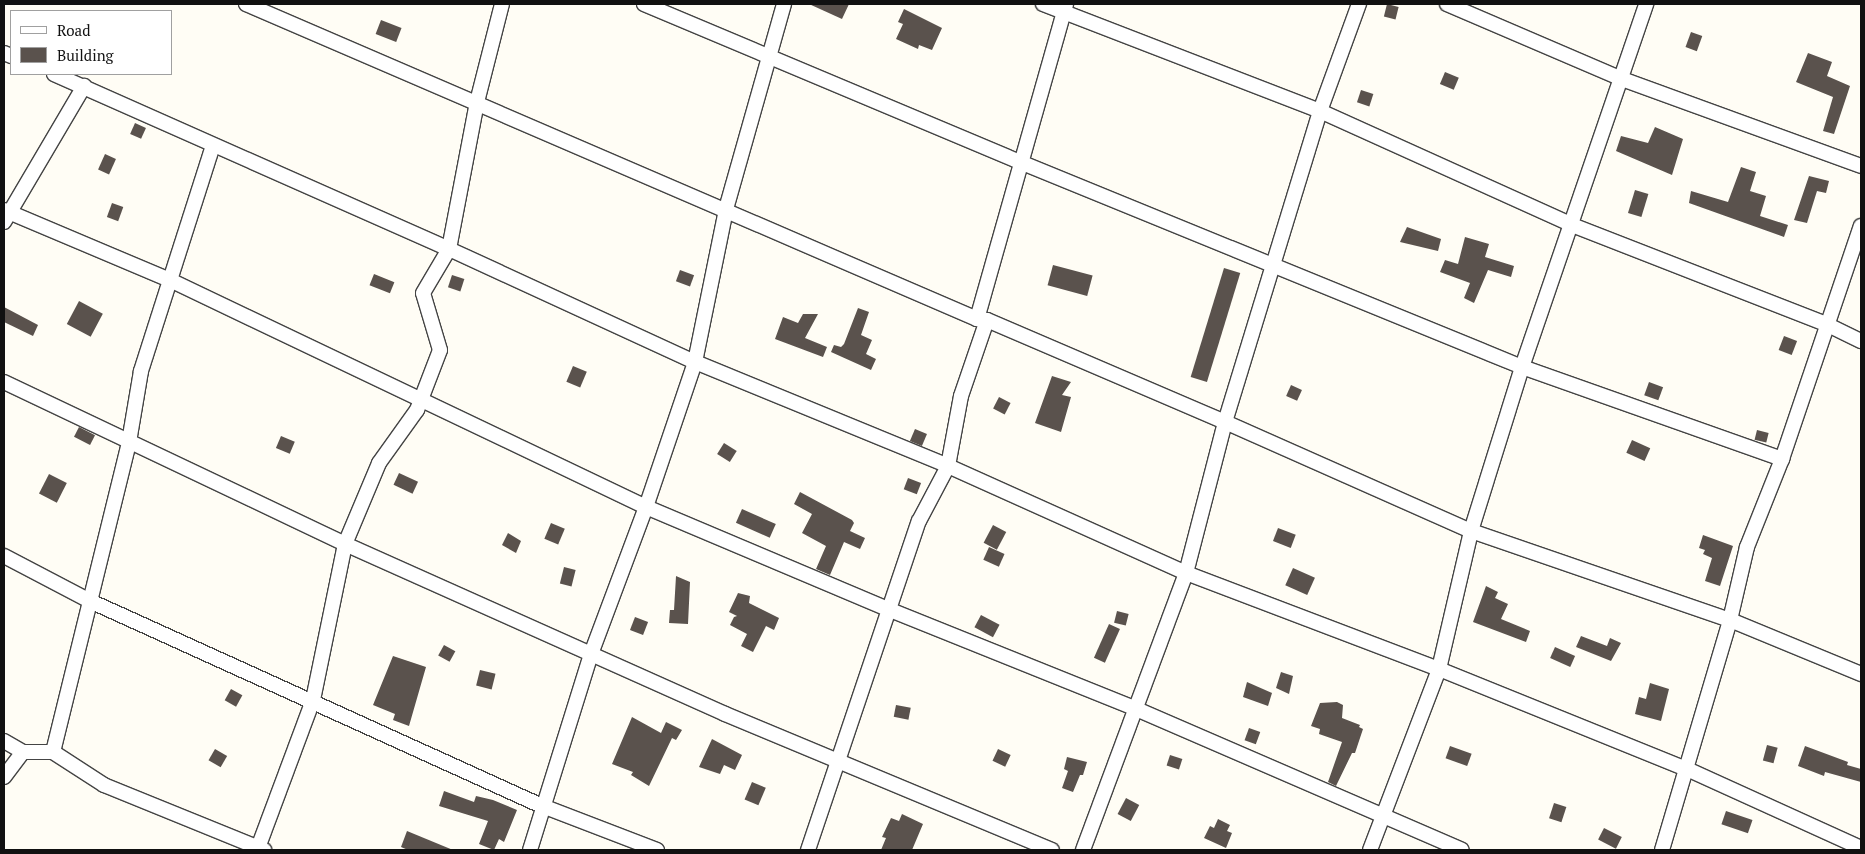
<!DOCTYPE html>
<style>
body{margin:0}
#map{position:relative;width:1865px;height:854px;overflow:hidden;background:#fffdf5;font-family:"PT Serif",serif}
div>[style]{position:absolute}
.building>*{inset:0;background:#5a524d;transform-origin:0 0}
.roads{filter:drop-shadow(1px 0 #444) drop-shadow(-1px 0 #444) drop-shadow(0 1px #444) drop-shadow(0 -1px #444)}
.street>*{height:14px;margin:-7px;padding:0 7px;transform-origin:7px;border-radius:7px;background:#fff}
span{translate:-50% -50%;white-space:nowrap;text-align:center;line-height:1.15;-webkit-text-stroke:5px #fff;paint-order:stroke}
.frame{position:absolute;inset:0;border:5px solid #111;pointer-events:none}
.legend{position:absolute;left:10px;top:10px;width:162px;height:65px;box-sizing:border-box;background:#fff;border:1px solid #a0a0a0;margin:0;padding:6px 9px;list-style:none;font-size:15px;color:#111}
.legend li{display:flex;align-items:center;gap:10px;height:25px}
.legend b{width:25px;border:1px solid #a0a0a0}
</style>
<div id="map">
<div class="building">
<i style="clip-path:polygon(809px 4px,849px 4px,842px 19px)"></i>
<i style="left:1387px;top:4px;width:12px;height:13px;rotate:14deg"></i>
<i style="clip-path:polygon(904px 9px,942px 28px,932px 50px,919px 45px,918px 49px,896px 39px,903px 24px,898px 22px)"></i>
<i style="left:381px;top:20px;width:22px;height:15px;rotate:21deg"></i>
<i style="left:1691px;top:32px;width:12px;height:16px;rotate:20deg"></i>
<i style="clip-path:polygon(1808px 53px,1832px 62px,1827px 76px,1850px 86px,1834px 134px,1823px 131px,1833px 97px,1796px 82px)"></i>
<i style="left:1445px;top:72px;width:15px;height:13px;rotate:23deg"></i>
<i style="left:1361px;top:90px;width:13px;height:13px;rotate:18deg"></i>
<i style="left:135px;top:123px;width:12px;height:12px;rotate:24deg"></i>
<i style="clip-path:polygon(1655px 127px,1683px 139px,1672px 175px,1616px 151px,1621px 136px,1648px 143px)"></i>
<i style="left:105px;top:154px;width:12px;height:17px;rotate:24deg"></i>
<i style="clip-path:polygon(1741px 167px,1756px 172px,1750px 191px,1766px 196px,1760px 216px,1788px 225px,1784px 237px,1689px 203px,1691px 191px,1728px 202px)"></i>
<i style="clip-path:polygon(1809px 176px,1829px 181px,1826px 193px,1817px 191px,1807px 223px,1794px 220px)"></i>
<i style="left:1635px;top:190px;width:14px;height:24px;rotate:17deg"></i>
<i style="left:112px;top:203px;width:12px;height:15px;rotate:20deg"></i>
<i style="clip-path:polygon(1407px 227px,1441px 239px,1438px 251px,1400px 242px)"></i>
<i style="clip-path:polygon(1465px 237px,1489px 244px,1485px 257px,1514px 266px,1511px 277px,1488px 270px,1474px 303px,1464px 298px,1470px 283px,1440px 272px,1445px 260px,1458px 264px)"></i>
<i style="left:1053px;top:265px;width:41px;height:21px;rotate:15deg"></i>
<i style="left:1224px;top:268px;width:17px;height:114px;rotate:17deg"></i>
<i style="left:680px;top:270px;width:15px;height:12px;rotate:20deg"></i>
<i style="left:374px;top:274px;width:22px;height:12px;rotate:22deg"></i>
<i style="left:452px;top:275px;width:13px;height:13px;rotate:18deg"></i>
<i style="left:79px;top:301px;width:27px;height:26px;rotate:28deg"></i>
<i style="clip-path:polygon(4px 307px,38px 325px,33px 336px,4px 322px)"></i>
<i style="clip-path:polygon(858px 308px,869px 312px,861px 335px,872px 340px,866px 354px,876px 359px,871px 370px,831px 352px,834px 345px,841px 347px,844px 344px)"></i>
<i style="clip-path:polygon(803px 314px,818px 314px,805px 338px,827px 347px,823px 357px,775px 339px,783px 317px,798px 323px)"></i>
<i style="left:1784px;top:336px;width:14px;height:15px;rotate:21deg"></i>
<i style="left:573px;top:366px;width:15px;height:17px;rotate:23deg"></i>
<i style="clip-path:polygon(1052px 376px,1071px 382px,1062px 395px,1071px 397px,1061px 432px,1035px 423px)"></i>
<i style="left:1649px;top:382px;width:15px;height:14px;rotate:20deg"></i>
<i style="left:1291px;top:385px;width:12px;height:12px;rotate:24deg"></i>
<i style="left:999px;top:397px;width:13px;height:13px;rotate:27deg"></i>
<i style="left:79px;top:427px;width:18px;height:11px;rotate:27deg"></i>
<i style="left:915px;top:429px;width:13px;height:13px;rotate:23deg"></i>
<i style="left:1757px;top:430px;width:12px;height:10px;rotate:14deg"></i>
<i style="left:281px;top:436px;width:15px;height:13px;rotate:23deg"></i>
<i style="left:1632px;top:440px;width:20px;height:14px;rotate:24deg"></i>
<i style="left:724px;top:443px;width:15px;height:13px;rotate:32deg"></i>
<i style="left:399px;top:473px;width:21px;height:13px;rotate:25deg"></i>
<i style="left:49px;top:474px;width:20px;height:22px;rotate:27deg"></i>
<i style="left:908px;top:478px;width:14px;height:12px;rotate:21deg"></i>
<i style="clip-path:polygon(800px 492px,852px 520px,854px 523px,850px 531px,865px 538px,860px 549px,844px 542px,830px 575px,816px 569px,826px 546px,802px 533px,812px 514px,794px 504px)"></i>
<i style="left:742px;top:509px;width:37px;height:15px;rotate:24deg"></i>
<i style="left:551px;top:523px;width:15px;height:17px;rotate:23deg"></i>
<i style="left:993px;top:525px;width:15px;height:20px;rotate:28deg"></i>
<i style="left:1278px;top:528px;width:19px;height:14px;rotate:21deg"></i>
<i style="clip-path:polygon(508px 533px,521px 541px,516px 553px,502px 545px)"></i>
<i style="clip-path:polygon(1703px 535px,1733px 546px,1720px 586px,1705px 581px,1712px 558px,1703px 554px,1705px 550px,1699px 548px)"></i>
<i style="left:989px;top:547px;width:17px;height:14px;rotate:24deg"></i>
<i style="left:564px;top:567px;width:12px;height:17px;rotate:14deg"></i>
<i style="left:1293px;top:568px;width:24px;height:19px;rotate:24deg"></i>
<i style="clip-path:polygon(676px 576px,690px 582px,688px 624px,669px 623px,670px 610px,674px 610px)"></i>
<i style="clip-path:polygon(1486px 586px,1498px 592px,1495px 598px,1508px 604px,1501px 619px,1530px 631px,1526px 642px,1473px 622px)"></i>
<i style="clip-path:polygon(738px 593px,750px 596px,749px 603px,779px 618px,774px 630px,766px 626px,753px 652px,741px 646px,747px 634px,730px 625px,734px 617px,737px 616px,729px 612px)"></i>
<i style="left:1117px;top:611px;width:12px;height:12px;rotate:14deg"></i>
<i style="left:981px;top:615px;width:21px;height:14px;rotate:28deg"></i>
<i style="left:635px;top:617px;width:14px;height:14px;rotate:21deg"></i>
<i style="left:1109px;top:624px;width:12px;height:37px;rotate:24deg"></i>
<i style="clip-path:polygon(1581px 636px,1607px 646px,1610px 638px,1621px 643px,1611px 661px,1576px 647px)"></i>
<i style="left:444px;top:645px;width:13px;height:12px;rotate:29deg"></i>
<i style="left:1555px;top:647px;width:22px;height:12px;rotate:24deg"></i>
<i style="clip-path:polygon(393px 656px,426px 667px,409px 726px,393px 720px,395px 714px,373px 705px)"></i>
<i style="left:480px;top:670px;width:16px;height:16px;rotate:14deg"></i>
<i style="clip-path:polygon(1281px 672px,1293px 676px,1289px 694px,1276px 688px)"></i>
<i style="clip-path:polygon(1247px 682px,1272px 693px,1268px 706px,1243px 697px)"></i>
<i style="clip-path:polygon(1650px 683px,1669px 689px,1661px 721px,1635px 714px,1639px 697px,1646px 699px)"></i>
<i style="left:231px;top:689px;width:13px;height:13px;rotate:29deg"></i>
<i style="clip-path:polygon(1337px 702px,1343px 705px,1342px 718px,1360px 725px,1359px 727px,1363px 729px,1355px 753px,1352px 753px,1336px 786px,1328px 782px,1342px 742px,1319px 734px,1320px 729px,1311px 726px,1320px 703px)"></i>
<i style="left:896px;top:705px;width:15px;height:12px;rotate:11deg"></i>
<i style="clip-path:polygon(632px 717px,661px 733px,666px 722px,682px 730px,676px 740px,672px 738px,649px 786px,631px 775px,633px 772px,612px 764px)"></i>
<i style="left:1249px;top:728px;width:12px;height:13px;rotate:20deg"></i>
<i style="clip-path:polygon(712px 739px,742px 755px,735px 770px,724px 765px,720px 774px,699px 767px)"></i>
<i style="left:1767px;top:745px;width:11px;height:16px;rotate:15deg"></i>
<i style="left:1450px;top:746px;width:23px;height:13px;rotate:20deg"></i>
<i style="clip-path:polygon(1805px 746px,1848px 762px,1847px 765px,1861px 769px,1861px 782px,1825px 772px,1824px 776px,1798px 766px)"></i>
<i style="left:215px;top:749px;width:14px;height:13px;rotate:30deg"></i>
<i style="left:998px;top:749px;width:14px;height:13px;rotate:25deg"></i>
<i style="left:1170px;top:755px;width:13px;height:11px;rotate:18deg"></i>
<i style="clip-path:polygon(1067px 757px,1087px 762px,1083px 775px,1080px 775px,1073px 792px,1062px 788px,1068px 771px,1064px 769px)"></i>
<i style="left:752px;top:782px;width:15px;height:19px;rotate:23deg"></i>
<i style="clip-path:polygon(444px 791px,474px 802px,476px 796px,493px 800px,517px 810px,504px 842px,499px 839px,494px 850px,479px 844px,488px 821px,439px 806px)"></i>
<i style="left:1126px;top:798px;width:15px;height:18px;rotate:28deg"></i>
<i style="left:1554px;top:803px;width:13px;height:16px;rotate:18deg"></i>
<i style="left:1726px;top:811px;width:28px;height:14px;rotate:19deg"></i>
<i style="clip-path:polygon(902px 814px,923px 824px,912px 850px,881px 850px,886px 838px,882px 837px,891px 818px,899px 821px)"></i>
<i style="clip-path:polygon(1218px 819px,1230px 825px,1227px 831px,1232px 833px,1226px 848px,1204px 838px,1210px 826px,1214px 828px)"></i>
<i style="left:1604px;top:828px;width:20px;height:13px;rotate:27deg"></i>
<i style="clip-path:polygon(407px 831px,453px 850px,408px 850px,401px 847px)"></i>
</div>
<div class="roads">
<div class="street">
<i style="left:246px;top:4px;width:796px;rotate:23.31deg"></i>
<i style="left:977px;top:319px;width:10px;rotate:6deg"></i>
<i style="left:987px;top:320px;width:259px;rotate:23.2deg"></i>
<i style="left:1225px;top:422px;width:269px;rotate:23.9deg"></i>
<i style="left:1471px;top:531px;width:274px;rotate:19deg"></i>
<i style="left:1730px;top:620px;width:142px;rotate:22.4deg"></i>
<i style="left:644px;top:4px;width:408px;rotate:22.8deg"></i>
<i style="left:1020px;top:162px;width:542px;rotate:22.21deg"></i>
<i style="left:1522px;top:367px;width:276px;rotate:19.5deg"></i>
<i style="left:1043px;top:4px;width:297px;rotate:21.1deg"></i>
<i style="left:1320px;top:111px;width:277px;rotate:24.3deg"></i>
<i style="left:1572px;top:225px;width:275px;rotate:21.3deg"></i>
<i style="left:1828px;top:325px;width:37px;rotate:26deg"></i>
<i style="left:1447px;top:4px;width:190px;rotate:23.2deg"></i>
<i style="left:1622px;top:79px;width:254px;rotate:20deg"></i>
<i style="left:4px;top:53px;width:8px;rotate:23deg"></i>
<i style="left:54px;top:74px;width:432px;rotate:23.9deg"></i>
<i style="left:449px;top:249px;width:271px;rotate:24.7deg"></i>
<i style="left:695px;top:362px;width:274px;rotate:22.3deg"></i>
<i style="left:948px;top:466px;width:261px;rotate:24.2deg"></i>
<i style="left:1186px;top:573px;width:271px;rotate:20.8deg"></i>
<i style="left:1439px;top:669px;width:267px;rotate:22deg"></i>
<i style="left:1687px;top:769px;width:191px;rotate:24.4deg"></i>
<i style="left:4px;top:210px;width:180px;rotate:22.9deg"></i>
<i style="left:170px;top:280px;width:527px;rotate:25.5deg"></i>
<i style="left:646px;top:507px;width:263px;rotate:22.9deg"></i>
<i style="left:888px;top:609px;width:265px;rotate:21.9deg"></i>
<i style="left:1134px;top:708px;width:357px;rotate:23.4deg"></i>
<i style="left:4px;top:222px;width:158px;rotate:-59.5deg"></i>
<i style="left:977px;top:319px;width:327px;rotate:-74.2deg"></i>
<i style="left:4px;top:382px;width:378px;rotate:25.4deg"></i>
<i style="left:345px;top:544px;width:416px;rotate:24.1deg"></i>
<i style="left:725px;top:714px;width:354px;rotate:22.6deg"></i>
<i style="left:4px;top:556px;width:97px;rotate:27.6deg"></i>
<i style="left:90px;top:601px;width:499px;rotate:24.4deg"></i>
<i style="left:545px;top:807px;width:120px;rotate:21deg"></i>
<i style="left:4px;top:741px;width:22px;rotate:30deg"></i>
<i style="left:23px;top:752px;width:30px"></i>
<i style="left:53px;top:752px;width:61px;rotate:32.9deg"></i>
<i style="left:104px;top:785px;width:173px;rotate:22.1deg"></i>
<i style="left:53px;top:752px;width:319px;rotate:-76.2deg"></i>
<i style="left:129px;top:442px;width:72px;rotate:-80.4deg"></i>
<i style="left:141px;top:371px;width:236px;rotate:-72.3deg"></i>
<i style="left:4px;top:777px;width:31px;rotate:-53deg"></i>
<i style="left:258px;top:848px;width:158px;rotate:-69.6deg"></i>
<i style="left:313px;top:700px;width:159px;rotate:-78.4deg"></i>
<i style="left:345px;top:544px;width:88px;rotate:-67.2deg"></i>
<i style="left:379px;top:463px;width:65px;rotate:-54.4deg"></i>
<i style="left:417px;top:410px;width:64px;rotate:-69deg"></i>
<i style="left:440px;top:350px;width:59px;rotate:-106.6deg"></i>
<i style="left:423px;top:293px;width:51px;rotate:-59.4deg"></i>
<i style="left:449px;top:249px;width:150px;rotate:-79.2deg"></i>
<i style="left:477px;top:102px;width:101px;rotate:-75.7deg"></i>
<i style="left:530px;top:850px;width:205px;rotate:-72.7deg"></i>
<i style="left:591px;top:654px;width:157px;rotate:-69.5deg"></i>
<i style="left:646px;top:507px;width:153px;rotate:-71.3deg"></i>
<i style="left:695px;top:362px;width:156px;rotate:-78.5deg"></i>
<i style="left:726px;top:209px;width:213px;rotate:-74.2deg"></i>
<i style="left:808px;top:850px;width:347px;rotate:-71.4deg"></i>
<i style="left:919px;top:521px;width:62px;rotate:-62.2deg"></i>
<i style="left:948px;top:466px;width:71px;rotate:-79.5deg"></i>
<i style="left:961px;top:396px;width:80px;rotate:-71.1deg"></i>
<i style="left:1083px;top:850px;width:296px;rotate:-69.6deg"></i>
<i style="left:1186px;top:573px;width:156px;rotate:-75.5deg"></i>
<i style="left:1225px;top:422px;width:325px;rotate:-73deg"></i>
<i style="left:1320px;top:111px;width:114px;rotate:-70deg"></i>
<i style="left:1370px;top:850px;width:194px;rotate:-69.1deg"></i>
<i style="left:1439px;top:669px;width:142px;rotate:-76.9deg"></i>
<i style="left:1471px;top:531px;width:172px;rotate:-72.7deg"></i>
<i style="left:1522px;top:367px;width:384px;rotate:-71.1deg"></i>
<i style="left:1662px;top:850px;width:240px;rotate:-73.5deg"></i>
<i style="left:1730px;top:620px;width:75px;rotate:-76.9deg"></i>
<i style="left:1747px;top:547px;width:95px;rotate:-68.3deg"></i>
<i style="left:1782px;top:459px;width:246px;rotate:-71.3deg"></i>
</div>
</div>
<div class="frame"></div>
<ul class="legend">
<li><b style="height:6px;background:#fff"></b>Road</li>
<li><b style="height:14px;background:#5a524d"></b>Building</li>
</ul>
</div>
